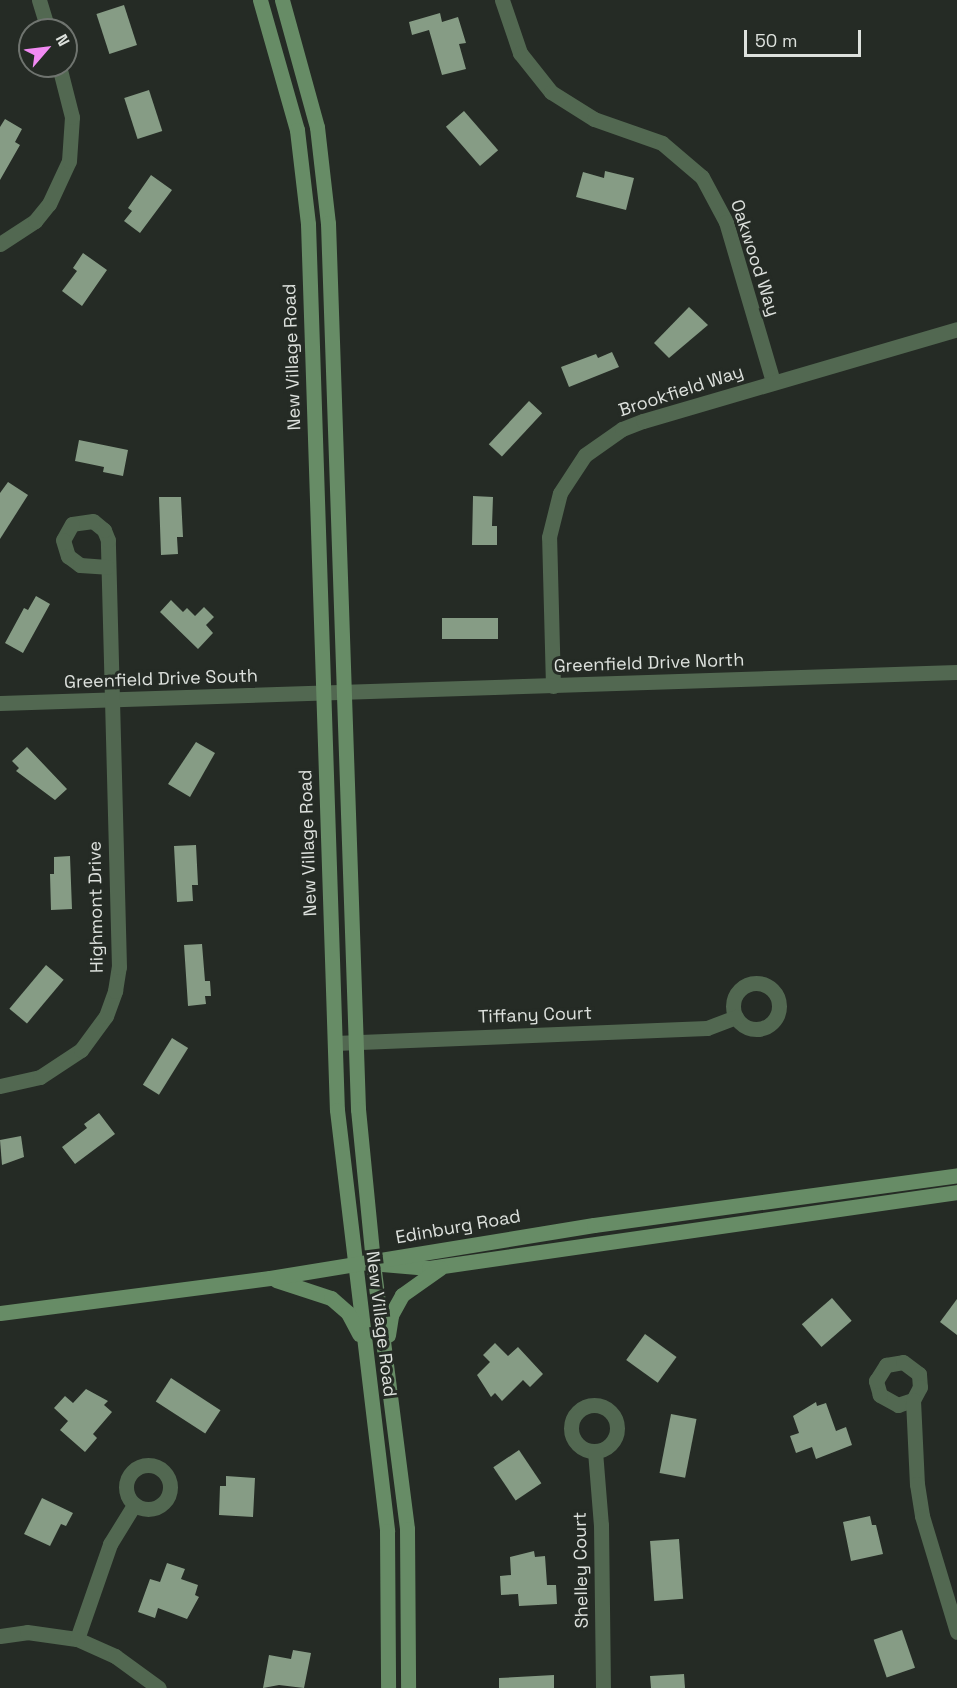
<!DOCTYPE html>
<style>
body{margin:0}
#map{position:relative;width:957px;height:1688px;overflow:hidden;background:#252b25;font-family:"Space Grotesk",sans-serif}
div>[style]{position:absolute}
.building>*{inset:0;background:#869c85;transform-origin:0 0}
.street>*{height:15px;margin:-7.5px;padding:0 7.5px;transform-origin:7.5px;border-radius:7.5px;background:#526851}
.street>.ring{margin:-7.5px;padding:0;box-sizing:content-box;background:none;border:15px solid #526851;border-radius:50%}
.secondary>*{height:15px;margin:-7.5px;padding:0 7.5px;transform-origin:7.5px;border-radius:7.5px;background:#678c66}
span{translate:-50% -50%;white-space:nowrap;text-align:center;line-height:1.15;-webkit-text-stroke:6px #252b25;paint-order:stroke}
.street-label{font-size:18px;color:#dde1dd}
.north{position:absolute;left:18px;top:18px;width:60px;height:60px;box-sizing:border-box;background:#252b25;border:2px solid #6f746f;border-radius:50%;rotate:62deg;font-size:16px;font-weight:700;line-height:24px;text-align:center;color:#dde1dd}
.north::after{content:'';display:block;margin:auto;width:21px;height:27px;background:#f28af3;clip-path:polygon(50% 0,100% 100%,50% 72%,0 100%)}
.scale{position:absolute;left:744px;top:30px;width:117px;height:27px;box-sizing:border-box;border:3px solid #dde1dd;border-top:0;padding-left:8px;font-size:18px;line-height:21px;white-space:nowrap;color:#dde1dd;-webkit-text-stroke:4px #252b25;paint-order:stroke}
</style>
<div id="map">
<div class="building">
<i style="left:124px;top:5px;width:42px;height:29px;rotate:72deg"></i>
<i style="clip-path:polygon(440px 13px,442px 22px,458px 17px,466px 43px,459px 44px,466px 69px,442px 75px,429px 30px,412px 35px,409px 22px)"></i>
<i style="left:149px;top:90px;width:43px;height:26px;rotate:72deg"></i>
<i style="left:464px;top:111px;width:52px;height:24px;rotate:49deg"></i>
<i style="clip-path:polygon(5px 119px,22px 129px,15px 142px,20px 145px,0 180px,0 127px)"></i>
<i style="clip-path:polygon(605px 171px,634px 178px,626px 210px,576px 197px,583px 172px,604px 178px)"></i>
<i style="clip-path:polygon(151px 175px,172px 190px,140px 233px,124px 221px,132px 211px,128px 208px)"></i>
<i style="clip-path:polygon(83px 253px,107px 270px,82px 306px,62px 291px,77px 271px,73px 268px)"></i>
<i style="clip-path:polygon(689px 307px,708px 325px,669px 358px,654px 343px)"></i>
<i style="clip-path:polygon(612px 352px,619px 367px,569px 387px,561px 367px,596px 354px,598px 358px)"></i>
<i style="left:529px;top:401px;width:18px;height:59px;rotate:43deg"></i>
<i style="clip-path:polygon(79px 440px,128px 450px,123px 476px,103px 472px,104px 467px,75px 461px)"></i>
<i style="clip-path:polygon(8px 482px,28px 495px,0 539px,0 493px)"></i>
<i style="clip-path:polygon(473px 496px,493px 497px,492px 526px,497px 526px,497px 545px,472px 545px)"></i>
<i style="clip-path:polygon(159px 497px,181px 497px,183px 537px,177px 537px,178px 554px,161px 555px)"></i>
<i style="clip-path:polygon(36px 596px,50px 604px,23px 653px,5px 643px,24px 608px,28px 610px)"></i>
<i style="clip-path:polygon(171px 600px,183px 612px,187px 608px,195px 616px,204px 607px,214px 617px,206px 625px,213px 633px,198px 649px,160px 612px)"></i>
<i style="left:498px;top:618px;width:21px;height:56px;rotate:90deg"></i>
<i style="clip-path:polygon(196px 742px,215px 753px,190px 797px,168px 784px)"></i>
<i style="clip-path:polygon(27px 747px,67px 789px,55px 800px,16px 771px,19px 768px,12px 761px)"></i>
<i style="clip-path:polygon(196px 845px,198px 885px,192px 885px,193px 901px,177px 902px,174px 846px)"></i>
<i style="clip-path:polygon(70px 856px,72px 909px,51px 910px,50px 874px,54px 874px,54px 857px)"></i>
<i style="clip-path:polygon(202px 944px,205px 981px,210px 981px,211px 996px,205px 996px,206px 1004px,188px 1006px,184px 945px)"></i>
<i style="left:46px;top:965px;width:23px;height:57px;rotate:40deg"></i>
<i style="left:172px;top:1038px;width:19px;height:55px;rotate:32deg"></i>
<i style="clip-path:polygon(99px 1113px,115px 1134px,75px 1164px,62px 1147px,87px 1128px,84px 1124px)"></i>
<i style="clip-path:polygon(21px 1136px,24px 1157px,2px 1165px,0 1140px)"></i>
<i style="left:832px;top:1298px;width:30px;height:40px;rotate:49deg"></i>
<i style="clip-path:polygon(957px 1299px,957px 1335px,940px 1322px)"></i>
<i style="left:645px;top:1334px;width:39px;height:32px;rotate:36deg"></i>
<i style="clip-path:polygon(495px 1343px,508px 1356px,518px 1347px,543px 1374px,530px 1387px,523px 1380px,502px 1401px,495px 1393px,491px 1397px,477px 1375px,490px 1362px,483px 1355px)"></i>
<i style="left:171px;top:1378px;width:59px;height:28px;rotate:33deg"></i>
<i style="clip-path:polygon(86px 1389px,108px 1401px,104px 1405px,112px 1412px,93px 1434px,97px 1438px,85px 1452px,60px 1430px,68px 1421px,54px 1408px,65px 1396px,73px 1403px)"></i>
<i style="clip-path:polygon(816px 1402px,817px 1406px,826px 1403px,836px 1431px,846px 1427px,852px 1445px,816px 1459px,812px 1447px,796px 1453px,790px 1436px,799px 1433px,793px 1416px)"></i>
<i style="left:671px;top:1414px;width:26px;height:60px;rotate:11deg"></i>
<i style="left:519px;top:1450px;width:40px;height:31px;rotate:56deg"></i>
<i style="clip-path:polygon(226px 1476px,255px 1478px,253px 1517px,219px 1515px,220px 1486px,226px 1486px)"></i>
<i style="clip-path:polygon(42px 1498px,73px 1513px,66px 1526px,61px 1524px,50px 1546px,24px 1534px)"></i>
<i style="clip-path:polygon(870px 1516px,872px 1525px,876px 1525px,883px 1554px,851px 1561px,843px 1522px)"></i>
<i style="left:679px;top:1539px;width:60px;height:29px;rotate:86deg"></i>
<i style="clip-path:polygon(534px 1551px,535px 1557px,545px 1556px,547px 1585px,556px 1585px,557px 1604px,519px 1606px,518px 1594px,501px 1595px,500px 1576px,511px 1575px,510px 1557px)"></i>
<i style="clip-path:polygon(167px 1563px,185px 1569px,181px 1579px,198px 1585px,195px 1595px,199px 1597px,187px 1619px,158px 1608px,155px 1618px,138px 1612px,150px 1579px,160px 1582px)"></i>
<i style="left:902px;top:1630px;width:40px;height:30px;rotate:71deg"></i>
<i style="clip-path:polygon(293px 1650px,311px 1653px,304px 1688px,279px 1685px,263px 1688px,269px 1655px,291px 1659px)"></i>
<i style="clip-path:polygon(684px 1674px,685px 1688px,651px 1688px,650px 1676px)"></i>
<i style="clip-path:polygon(554px 1675px,554px 1688px,499px 1688px,499px 1678px)"></i>
</div>
<div class="street">
<i style="left:39px;top:0;width:31px;rotate:73deg"></i>
<i style="left:502px;top:0;width:56px;rotate:71.2deg"></i>
<i style="left:520px;top:53px;width:50px;rotate:51.5deg"></i>
<i style="left:551px;top:92px;width:51px;rotate:32.1deg"></i>
<i style="left:594px;top:119px;width:72px;rotate:19.4deg"></i>
<i style="left:662px;top:143px;width:52px;rotate:40.4deg"></i>
<i style="left:702px;top:177px;width:51px;rotate:61.9deg"></i>
<i style="left:726px;top:222px;width:167px;rotate:73.6deg"></i>
<i style="left:0;top:244px;width:42px;rotate:-33.3deg"></i>
<i style="left:35px;top:221px;width:22px;rotate:-51deg"></i>
<i style="left:49px;top:204px;width:47px;rotate:-65.1deg"></i>
<i style="left:69px;top:161px;width:44px;rotate:-86.1deg"></i>
<i style="left:72px;top:117px;width:53px;rotate:-104.3deg"></i>
<i style="left:553px;top:686px;width:149px;rotate:-91.5deg"></i>
<i style="left:549px;top:537px;width:45px;rotate:-76deg"></i>
<i style="left:560px;top:493px;width:45px;rotate:-56.7deg"></i>
<i style="left:585px;top:455px;width:45px;rotate:-35.1deg"></i>
<i style="left:622px;top:429px;width:22px;rotate:-21deg"></i>
<i style="left:643px;top:421px;width:327px;rotate:-16.3deg"></i>
<i style="left:0;top:703px;width:958px;rotate:-1.86deg"></i>
<i class="ring" style="left:733px;top:983px;width:31px;height:31px"></i>
<i style="left:335px;top:1043px;width:372px;rotate:-2.3deg"></i>
<i style="left:707px;top:1028px;width:31px;rotate:-21deg"></i>
<i style="left:0;top:1086px;width:41px;rotate:-12.7deg"></i>
<i style="left:40px;top:1077px;width:49px;rotate:-33.4deg"></i>
<i style="left:81px;top:1050px;width:42px;rotate:-53.7deg"></i>
<i style="left:106px;top:1016px;width:27px;rotate:-70deg"></i>
<i style="left:115px;top:991px;width:24px;rotate:-81deg"></i>
<i style="left:119px;top:967px;width:427px;rotate:-91.5deg"></i>
<i style="left:108px;top:540px;width:11px;rotate:-112deg"></i>
<i style="left:104px;top:530px;width:14px;rotate:-141deg"></i>
<i style="left:93px;top:521px;width:21px;rotate:172deg"></i>
<i style="left:72px;top:524px;width:18px;rotate:119deg"></i>
<i style="left:63px;top:540px;width:17px;rotate:73deg"></i>
<i style="left:68px;top:556px;width:15px;rotate:37deg"></i>
<i style="left:80px;top:565px;width:27px;rotate:4deg"></i>
<i style="left:913px;top:1400px;width:16px;rotate:162deg"></i>
<i style="left:898px;top:1405px;width:21px;rotate:-151deg"></i>
<i style="left:880px;top:1395px;width:15px;rotate:-106deg"></i>
<i style="left:876px;top:1381px;width:19px;rotate:-58deg"></i>
<i style="left:886px;top:1365px;width:17px;rotate:-10deg"></i>
<i style="left:903px;top:1362px;width:20px;rotate:37deg"></i>
<i style="left:919px;top:1374px;width:13px;rotate:86deg"></i>
<i style="left:920px;top:1387px;width:15px;rotate:118deg"></i>
<i style="left:913px;top:1400px;width:84px;rotate:87.3deg"></i>
<i style="left:917px;top:1484px;width:32px;rotate:81deg"></i>
<i style="left:922px;top:1516px;width:121px;rotate:73.2deg"></i>
<i class="ring" style="left:571px;top:1405px;width:31px;height:31px"></i>
<i style="left:595px;top:1451px;width:74px;rotate:85.4deg"></i>
<i style="left:601px;top:1525px;width:163px;rotate:89.3deg"></i>
<i class="ring" style="left:126px;top:1465px;width:29px;height:29px"></i>
<i style="left:0;top:1636px;width:27px;rotate:-8deg"></i>
<i style="left:27px;top:1632px;width:50px;rotate:8deg"></i>
<i style="left:77px;top:1639px;width:42px;rotate:24.1deg"></i>
<i style="left:115px;top:1656px;width:54px;rotate:36deg"></i>
<i style="left:77px;top:1639px;width:101px;rotate:-70.8deg"></i>
<i style="left:110px;top:1544px;width:46px;rotate:-58.4deg"></i>
</div>
<div class="secondary">
<i style="left:260px;top:0;width:135px;rotate:74.1deg"></i>
<i style="left:297px;top:130px;width:95px;rotate:83.3deg"></i>
<i style="left:308px;top:224px;width:886px;rotate:88.13deg"></i>
<i style="left:337px;top:1110px;width:424px;rotate:83.2deg"></i>
<i style="left:387px;top:1531px;width:157px;rotate:89.6deg"></i>
<i style="left:282px;top:0;width:132px;rotate:74.6deg"></i>
<i style="left:317px;top:127px;width:97px;rotate:83.5deg"></i>
<i style="left:328px;top:223px;width:887px;rotate:88.06deg"></i>
<i style="left:358px;top:1109px;width:155px;rotate:84.4deg"></i>
<i style="left:373px;top:1263px;width:268px;rotate:82.7deg"></i>
<i style="left:407px;top:1529px;width:159px;rotate:89.6deg"></i>
<i style="left:382px;top:1264px;width:47px;rotate:4.9deg"></i>
<i style="left:429px;top:1268px;width:533px;rotate:-8.19deg"></i>
<i style="left:276px;top:1280px;width:58px;rotate:18.1deg"></i>
<i style="left:331px;top:1298px;width:23px;rotate:41deg"></i>
<i style="left:348px;top:1313px;width:24px;rotate:62deg"></i>
<i style="left:0;top:1313px;width:272px;rotate:-7.4deg"></i>
<i style="left:270px;top:1278px;width:328px;rotate:-9.3deg"></i>
<i style="left:594px;top:1225px;width:366px;rotate:-7.8deg"></i>
<i style="left:388px;top:1335px;width:20px;rotate:-81deg"></i>
<i style="left:391px;top:1315px;width:23px;rotate:-61deg"></i>
<i style="left:402px;top:1295px;width:47px;rotate:-35.4deg"></i>
</div>
<div class="street-label">
<span style="left:755px;top:258px;rotate:72deg">Oakwood Way</span>
<span style="left:292px;top:357px;rotate:-92deg">New Village Road</span>
<span style="left:681px;top:391px;rotate:-18deg">Brookfield Way</span>
<span style="left:649px;top:663px;rotate:-2deg">Greenfield Drive North</span>
<span style="left:161px;top:679px;rotate:-2deg">Greenfield Drive South</span>
<span style="left:308px;top:843px;rotate:-92deg">New Village Road</span>
<span style="left:96px;top:907px;rotate:-91deg">Highmont Drive</span>
<span style="left:535px;top:1015px;rotate:-2deg">Tiffany Court</span>
<span style="left:458px;top:1227px;rotate:-10deg">Edinburg Road</span>
<span style="left:381px;top:1324px;rotate:83deg">New Village Road</span>
<span style="left:581px;top:1570px;rotate:-91deg">Shelley Court</span>
</div>
<div class="north">N</div>
<div class="scale">50 m</div>
</div>
